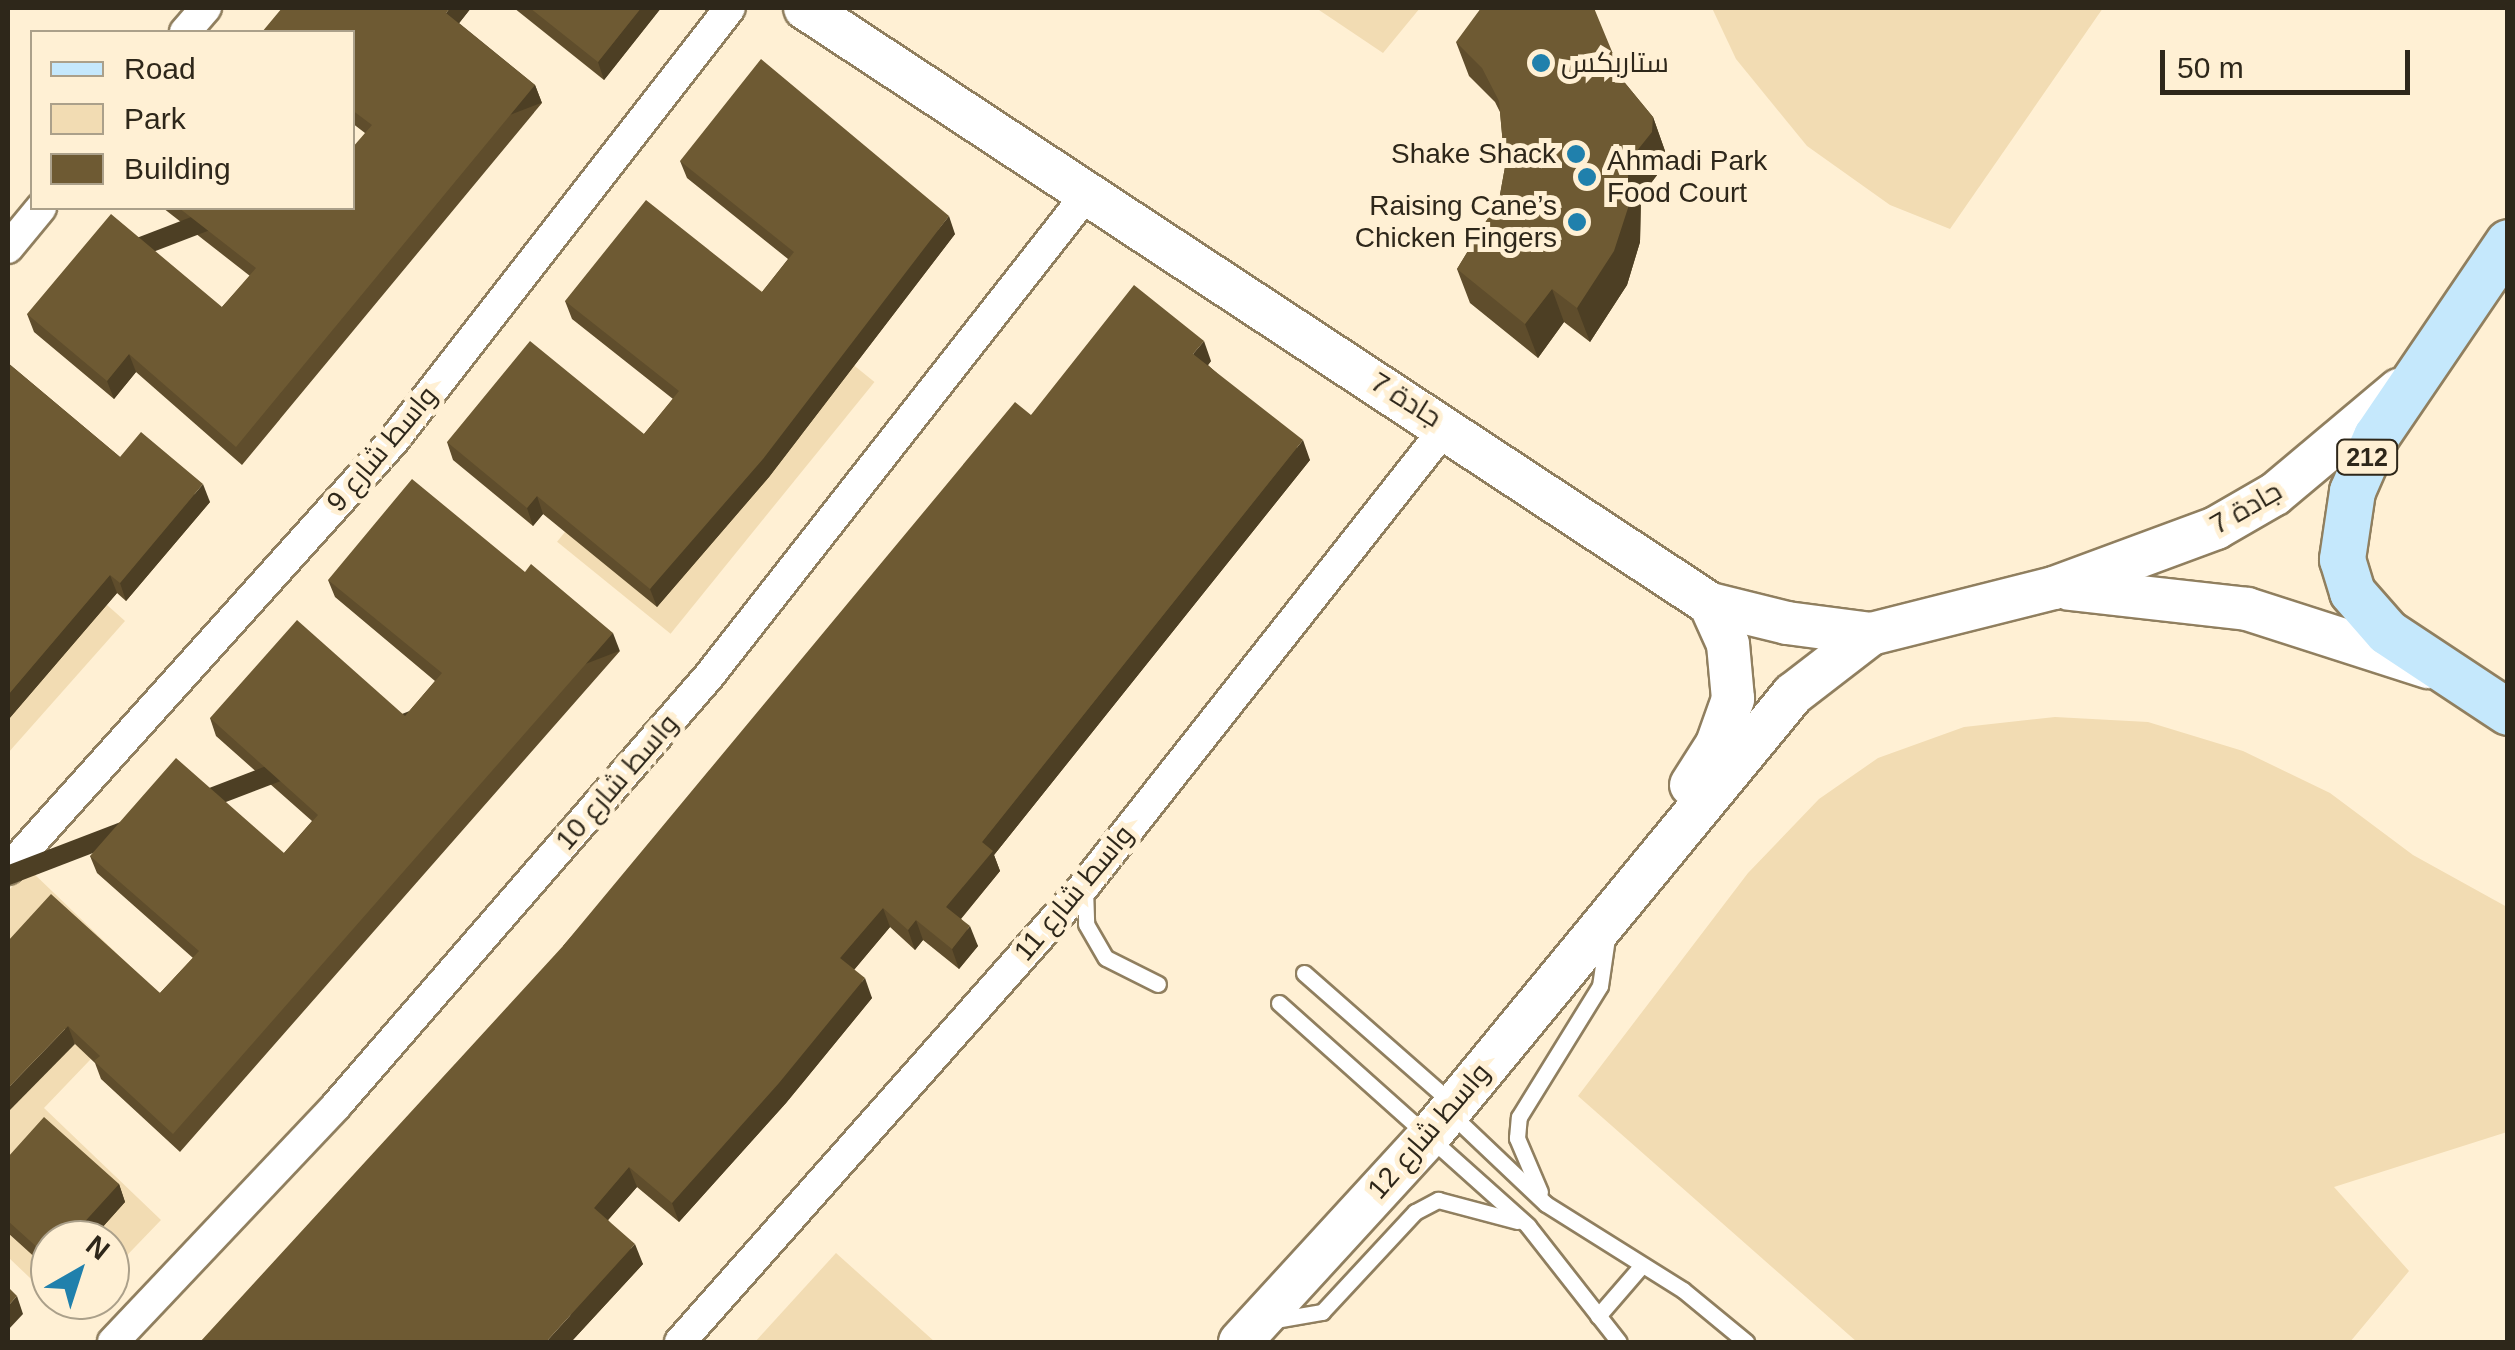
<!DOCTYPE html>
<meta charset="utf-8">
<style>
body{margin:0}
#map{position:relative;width:2515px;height:1350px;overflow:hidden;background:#fff0d4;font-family:Helvetica,Cairo,sans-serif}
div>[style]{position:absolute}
.green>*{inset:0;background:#f2dcb3;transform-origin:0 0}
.roads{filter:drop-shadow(2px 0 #907f5f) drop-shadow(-2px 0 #907f5f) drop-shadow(0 2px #907f5f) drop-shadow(0 -2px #907f5f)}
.service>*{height:15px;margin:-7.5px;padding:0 7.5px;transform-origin:7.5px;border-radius:7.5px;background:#fff}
.minor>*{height:30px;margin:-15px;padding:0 15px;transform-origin:15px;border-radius:15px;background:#fff}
.secondary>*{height:42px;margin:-21px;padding:0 21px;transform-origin:21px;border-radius:21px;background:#fff}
.primary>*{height:45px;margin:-22.5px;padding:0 22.5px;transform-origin:22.5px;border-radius:22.5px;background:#c5e8fc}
.wall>*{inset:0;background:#5f4d2c}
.shaded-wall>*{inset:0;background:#4d3f24;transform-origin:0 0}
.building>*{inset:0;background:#6e5a33}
.dots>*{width:28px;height:28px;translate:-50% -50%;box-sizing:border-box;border:5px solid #fff0d4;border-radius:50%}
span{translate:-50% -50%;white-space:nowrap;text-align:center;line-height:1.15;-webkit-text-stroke:10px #fff0d4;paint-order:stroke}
.shield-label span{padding:2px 8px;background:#fff0d4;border:2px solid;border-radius:8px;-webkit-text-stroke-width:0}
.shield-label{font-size:25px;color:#2e271a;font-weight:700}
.poi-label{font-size:28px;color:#2e271a}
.left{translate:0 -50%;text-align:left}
.right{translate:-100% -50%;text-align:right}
.street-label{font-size:28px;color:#2e271a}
.frame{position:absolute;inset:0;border:10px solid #2e271a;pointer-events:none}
.legend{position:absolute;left:30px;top:30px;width:325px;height:180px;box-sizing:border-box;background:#fff0d4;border:2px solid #aba08a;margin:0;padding:12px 18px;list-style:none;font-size:30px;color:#2e271a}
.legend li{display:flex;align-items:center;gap:20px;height:50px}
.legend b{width:50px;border:2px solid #aba08a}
.north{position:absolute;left:30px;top:1220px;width:100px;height:100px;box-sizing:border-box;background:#fff0d4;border:2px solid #aba08a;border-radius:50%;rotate:39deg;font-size:28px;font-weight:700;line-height:40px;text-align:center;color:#2e271a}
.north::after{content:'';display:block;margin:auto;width:35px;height:45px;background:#2080ac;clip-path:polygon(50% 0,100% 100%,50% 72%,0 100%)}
.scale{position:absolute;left:2160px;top:50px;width:250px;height:45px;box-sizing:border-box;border:5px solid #2e271a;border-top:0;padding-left:12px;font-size:30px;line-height:35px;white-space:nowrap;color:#2e271a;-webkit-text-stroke:8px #fff0d4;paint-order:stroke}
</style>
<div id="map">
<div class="green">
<i style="clip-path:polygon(1316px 8px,1420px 8px,1383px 53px)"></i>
<i style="clip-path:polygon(1712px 8px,2103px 8px,1950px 229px,1890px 205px,1807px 146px,1736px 59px)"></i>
<i style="left:761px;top:290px;width:146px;height:324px;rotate:39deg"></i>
<i style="clip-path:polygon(22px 529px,125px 621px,8px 753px,8px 545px)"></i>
<i style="clip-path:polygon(2055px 717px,2148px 722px,2243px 751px,2330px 793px,2413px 855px,2507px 907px,2507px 1132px,2334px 1187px,2409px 1271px,2350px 1342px,1857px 1342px,1578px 1096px,1748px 873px,1819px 799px,1878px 758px,1964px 727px)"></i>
<i style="clip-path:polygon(29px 869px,156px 991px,44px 1108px,161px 1220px,110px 1273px,110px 1240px,50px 1240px,50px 1297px,8px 1257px,8px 891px)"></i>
<i style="clip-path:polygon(836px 1253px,935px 1342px,755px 1342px)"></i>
</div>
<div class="roads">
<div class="service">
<i style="left:1085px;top:889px;width:35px;rotate:88deg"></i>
<i style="left:1086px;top:924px;width:39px;rotate:60deg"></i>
<i style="left:1106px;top:958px;width:58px;rotate:26.6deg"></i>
<i style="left:1304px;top:973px;width:196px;rotate:41.3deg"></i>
<i style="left:1279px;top:1003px;width:334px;rotate:41.8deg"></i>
<i style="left:1528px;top:1226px;width:147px;rotate:51.9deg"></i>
<i style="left:1450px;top:1113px;width:132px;rotate:43.5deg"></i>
<i style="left:1546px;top:1204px;width:162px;rotate:32.1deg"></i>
<i style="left:1683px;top:1290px;width:82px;rotate:39.5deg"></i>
<i style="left:1540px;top:1192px;width:59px;rotate:-113.1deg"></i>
<i style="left:1517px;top:1138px;width:21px;rotate:-85deg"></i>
<i style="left:1519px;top:1117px;width:154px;rotate:-58.3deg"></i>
<i style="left:1600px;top:986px;width:49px;rotate:-81.7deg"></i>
<i style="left:1598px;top:1316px;width:67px;rotate:-49.2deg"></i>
<i style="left:1275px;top:1320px;width:48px;rotate:-9.7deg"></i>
<i style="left:1322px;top:1312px;width:137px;rotate:-47.1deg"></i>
<i style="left:1415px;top:1212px;width:26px;rotate:-28deg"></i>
<i style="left:1438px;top:1200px;width:82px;rotate:14.9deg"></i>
</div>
<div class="minor">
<i style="left:185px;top:32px;width:32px;rotate:-49deg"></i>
<i style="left:8px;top:248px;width:52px;rotate:-50.5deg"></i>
<i style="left:8px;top:869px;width:577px;rotate:-48.02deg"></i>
<i style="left:394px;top:440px;width:547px;rotate:-52.13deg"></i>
<i style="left:113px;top:1342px;width:325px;rotate:-46.6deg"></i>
<i style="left:336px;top:1106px;width:569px;rotate:-49.06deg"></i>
<i style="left:709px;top:676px;width:613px;rotate:-51.9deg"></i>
<i style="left:680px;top:1342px;width:611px;rotate:-48.45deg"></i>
<i style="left:1085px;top:885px;width:585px;rotate:-51.74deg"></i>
</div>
<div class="secondary">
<i style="left:805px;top:8px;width:1084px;rotate:33.37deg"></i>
<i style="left:1710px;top:604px;width:79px;rotate:13.9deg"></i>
<i style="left:1787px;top:623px;width:85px;rotate:7.5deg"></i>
<i style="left:1871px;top:634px;width:189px;rotate:-14.1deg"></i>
<i style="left:2054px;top:588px;width:173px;rotate:-20.3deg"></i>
<i style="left:2216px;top:528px;width:68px;rotate:-30deg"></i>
<i style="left:2275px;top:494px;width:162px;rotate:-40deg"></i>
<i style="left:2070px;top:589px;width:178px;rotate:6.4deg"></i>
<i style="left:2247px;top:609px;width:190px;rotate:17.8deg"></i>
<i style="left:1691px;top:785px;width:49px;rotate:-57.6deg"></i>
<i style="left:1717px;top:744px;width:48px;rotate:-70.4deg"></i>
<i style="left:1733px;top:699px;width:55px;rotate:-95.2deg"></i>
<i style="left:1728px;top:644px;width:44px;rotate:-114.2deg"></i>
<i style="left:1240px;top:1342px;width:281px;rotate:-47.5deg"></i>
<i style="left:1430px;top:1135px;width:571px;rotate:-50.54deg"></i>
<i style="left:1793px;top:694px;width:98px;rotate:-37.6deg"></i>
</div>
<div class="primary">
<i style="left:2508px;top:242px;width:235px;rotate:124.2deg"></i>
<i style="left:2376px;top:436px;width:60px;rotate:113.6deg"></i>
<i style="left:2352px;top:491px;width:69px;rotate:98.4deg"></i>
<i style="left:2342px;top:559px;width:34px;rotate:73deg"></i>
<i style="left:2352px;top:592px;width:53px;rotate:48.8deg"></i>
<i style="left:2387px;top:632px;width:145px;rotate:33.5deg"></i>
</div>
</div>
<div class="wall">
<i style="clip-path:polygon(471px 8px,459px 23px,535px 85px,542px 103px,242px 465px,136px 372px,114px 399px,34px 332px,27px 314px,222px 307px,250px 276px,163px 208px,352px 208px,365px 133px,352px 123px,352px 32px)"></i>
<i style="clip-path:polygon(514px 8px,661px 8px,604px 80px)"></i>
<i style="clip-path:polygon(1456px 42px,1625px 83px,1653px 117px,1665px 151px,1664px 166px,1641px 196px,1640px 242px,1627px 285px,1590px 342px,1564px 322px,1538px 358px,1470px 303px,1457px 269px,1499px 200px,1505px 167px,1500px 112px,1495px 102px,1469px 76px)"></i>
<i style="clip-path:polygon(680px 161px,955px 234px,769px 477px,657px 607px,543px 514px,533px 526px,453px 460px,447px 442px,644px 434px,673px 399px,572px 319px,565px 301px,762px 292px,788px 259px,687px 178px)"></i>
<i style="clip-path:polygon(1211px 361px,1208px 365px,1310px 460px,994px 855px,1000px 871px,961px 919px,978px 946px,959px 969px,923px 940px,915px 950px,890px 927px,854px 970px,872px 998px,786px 1103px,679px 1222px,637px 1187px,608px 1220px,643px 1264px,571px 1342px,563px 946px,1031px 415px)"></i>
<i style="clip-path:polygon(8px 363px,120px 457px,210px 502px,126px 601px,117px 593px,8px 720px)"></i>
<i style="clip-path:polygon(328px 580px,620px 651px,180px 1152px,101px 1079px,95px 1063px,75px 1044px,8px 941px,160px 993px,193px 958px,97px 873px,90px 856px,284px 853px,312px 821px,216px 736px,210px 718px,405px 716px,435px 681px,335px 597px)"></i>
<i style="clip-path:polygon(8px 1157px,119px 1184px,125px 1202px,91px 1240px,50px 1240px,50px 1271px,8px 1233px)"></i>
</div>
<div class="shaded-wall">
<i style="clip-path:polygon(450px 8px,471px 8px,453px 31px,446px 13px)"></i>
<i style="clip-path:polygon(641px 8px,661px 8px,604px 80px,598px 62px)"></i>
<i style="left:535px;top:85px;width:19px;height:470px;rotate:69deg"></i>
<i style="clip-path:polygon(1653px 117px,1665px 151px,1664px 166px,1641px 196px,1640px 242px,1627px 285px,1590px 342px,1577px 308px,1628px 162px)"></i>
<i style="clip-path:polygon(949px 216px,955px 234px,769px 477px,657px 607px,650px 589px)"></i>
<i style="clip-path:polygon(1552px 289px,1564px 322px,1538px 358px,1525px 324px)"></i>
<i style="clip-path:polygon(1204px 341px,1211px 361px,1201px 374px,1193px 354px)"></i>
<i style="clip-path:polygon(129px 354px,136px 372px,114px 399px,107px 381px)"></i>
<i style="clip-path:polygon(1303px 440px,1310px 460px,994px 855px,1000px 871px,954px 927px,946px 907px,982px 842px)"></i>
<i style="clip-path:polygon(203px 484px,210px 502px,126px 601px,120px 583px)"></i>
<i style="clip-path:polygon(537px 496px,543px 514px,533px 526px,527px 508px)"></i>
<i style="clip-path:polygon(110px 575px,117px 593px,8px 720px,8px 695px)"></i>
<i style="left:613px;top:633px;width:19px;height:667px;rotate:69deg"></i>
<i style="clip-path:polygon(883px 908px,890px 927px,847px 978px,840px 958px)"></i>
<i style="clip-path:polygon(916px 920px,923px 940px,915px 950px,908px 930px)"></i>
<i style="clip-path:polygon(970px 926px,978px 946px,959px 969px,952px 949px)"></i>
<i style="clip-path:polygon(865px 978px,872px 998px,786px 1103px,679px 1222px,672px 1203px)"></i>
<i style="clip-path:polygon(68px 1026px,75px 1044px,8px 1112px,8px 1088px)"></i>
<i style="clip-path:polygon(629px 1167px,637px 1187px,601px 1228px,594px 1208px)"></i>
<i style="clip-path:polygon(119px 1184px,125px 1202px,91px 1240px,68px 1240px)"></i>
<i style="clip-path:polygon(635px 1244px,643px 1264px,571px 1342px,546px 1342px)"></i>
<i style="clip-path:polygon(17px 1296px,23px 1314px,8px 1330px,8px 1306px)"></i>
</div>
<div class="building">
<i style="clip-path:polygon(282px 8px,450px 8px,446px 13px,535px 85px,236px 447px,129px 354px,107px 381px,27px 314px,111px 214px,222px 307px,256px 268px,179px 208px,352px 208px,352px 148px,372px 125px,352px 110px,352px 32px,262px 32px)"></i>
<i style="clip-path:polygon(530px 8px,641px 8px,598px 62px)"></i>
<i style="clip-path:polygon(1481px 8px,1594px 8px,1625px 83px,1653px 117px,1652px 132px,1628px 162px,1628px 208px,1614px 251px,1577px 308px,1552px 289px,1525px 324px,1457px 269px,1499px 200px,1505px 167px,1499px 101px,1482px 68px,1456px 42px)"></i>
<i style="clip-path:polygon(761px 59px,949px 216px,763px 459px,650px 589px,537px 496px,527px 508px,447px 442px,530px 341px,644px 434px,679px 391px,565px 301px,646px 200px,762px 292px,794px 252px,680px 161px)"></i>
<i style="clip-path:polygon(1134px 285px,1204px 341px,1193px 354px,1303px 440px,982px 842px,993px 851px,946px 907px,970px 926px,952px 949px,916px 920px,908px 930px,883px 908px,840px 958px,865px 978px,779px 1083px,672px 1203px,629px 1167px,594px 1208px,635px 1244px,546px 1342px,200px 1342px,563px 946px,1015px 402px,1031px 415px)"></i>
<i style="clip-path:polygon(8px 363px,120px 457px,141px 432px,203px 484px,120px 583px,110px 575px,8px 695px)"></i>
<i style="clip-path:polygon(412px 479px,525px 572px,531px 564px,613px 633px,173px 1134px,94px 1061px,100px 1056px,68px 1026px,8px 1088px,8px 941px,51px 894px,160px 993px,199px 951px,90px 856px,176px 758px,284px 853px,318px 815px,210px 718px,297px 620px,405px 716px,442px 673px,328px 580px)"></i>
<i style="clip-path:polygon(44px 1117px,119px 1184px,68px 1240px,50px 1240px,50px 1259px,8px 1221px,8px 1157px)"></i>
<i style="clip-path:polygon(8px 1287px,17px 1296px,8px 1306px)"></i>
</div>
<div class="dots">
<i style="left:1541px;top:63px;background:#2080ac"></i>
<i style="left:1576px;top:154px;background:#2080ac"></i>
<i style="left:1587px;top:177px;background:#2080ac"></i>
<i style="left:1577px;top:222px;background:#2080ac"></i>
</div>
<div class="shield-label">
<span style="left:2367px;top:457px">212</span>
</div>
<div class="poi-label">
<span class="left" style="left:1561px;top:63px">ستاربكس</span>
<span class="right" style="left:1556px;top:154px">Shake Shack</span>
<span class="left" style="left:1607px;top:177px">Ahmadi Park<br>Food Court</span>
<span class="right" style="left:1557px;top:222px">Raising Cane’s<br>Chicken Fingers</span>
</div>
<div class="street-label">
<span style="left:1406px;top:400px;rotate:32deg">جادة 7</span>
<span style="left:382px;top:449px;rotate:-50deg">واسط شارع 9</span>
<span style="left:2246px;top:508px;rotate:-30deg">جادة 7</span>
<span style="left:617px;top:782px;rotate:-49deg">واسط شارع 10</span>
<span style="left:1074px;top:893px;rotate:-50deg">واسط شارع 11</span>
<span style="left:1429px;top:1131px;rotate:-49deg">واسط شارع 12</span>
</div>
<div class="frame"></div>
<ul class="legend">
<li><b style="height:12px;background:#c5e8fc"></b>Road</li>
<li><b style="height:28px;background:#f2dcb3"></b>Park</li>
<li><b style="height:28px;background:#6e5a33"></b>Building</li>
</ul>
<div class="north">N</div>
<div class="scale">50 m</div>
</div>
